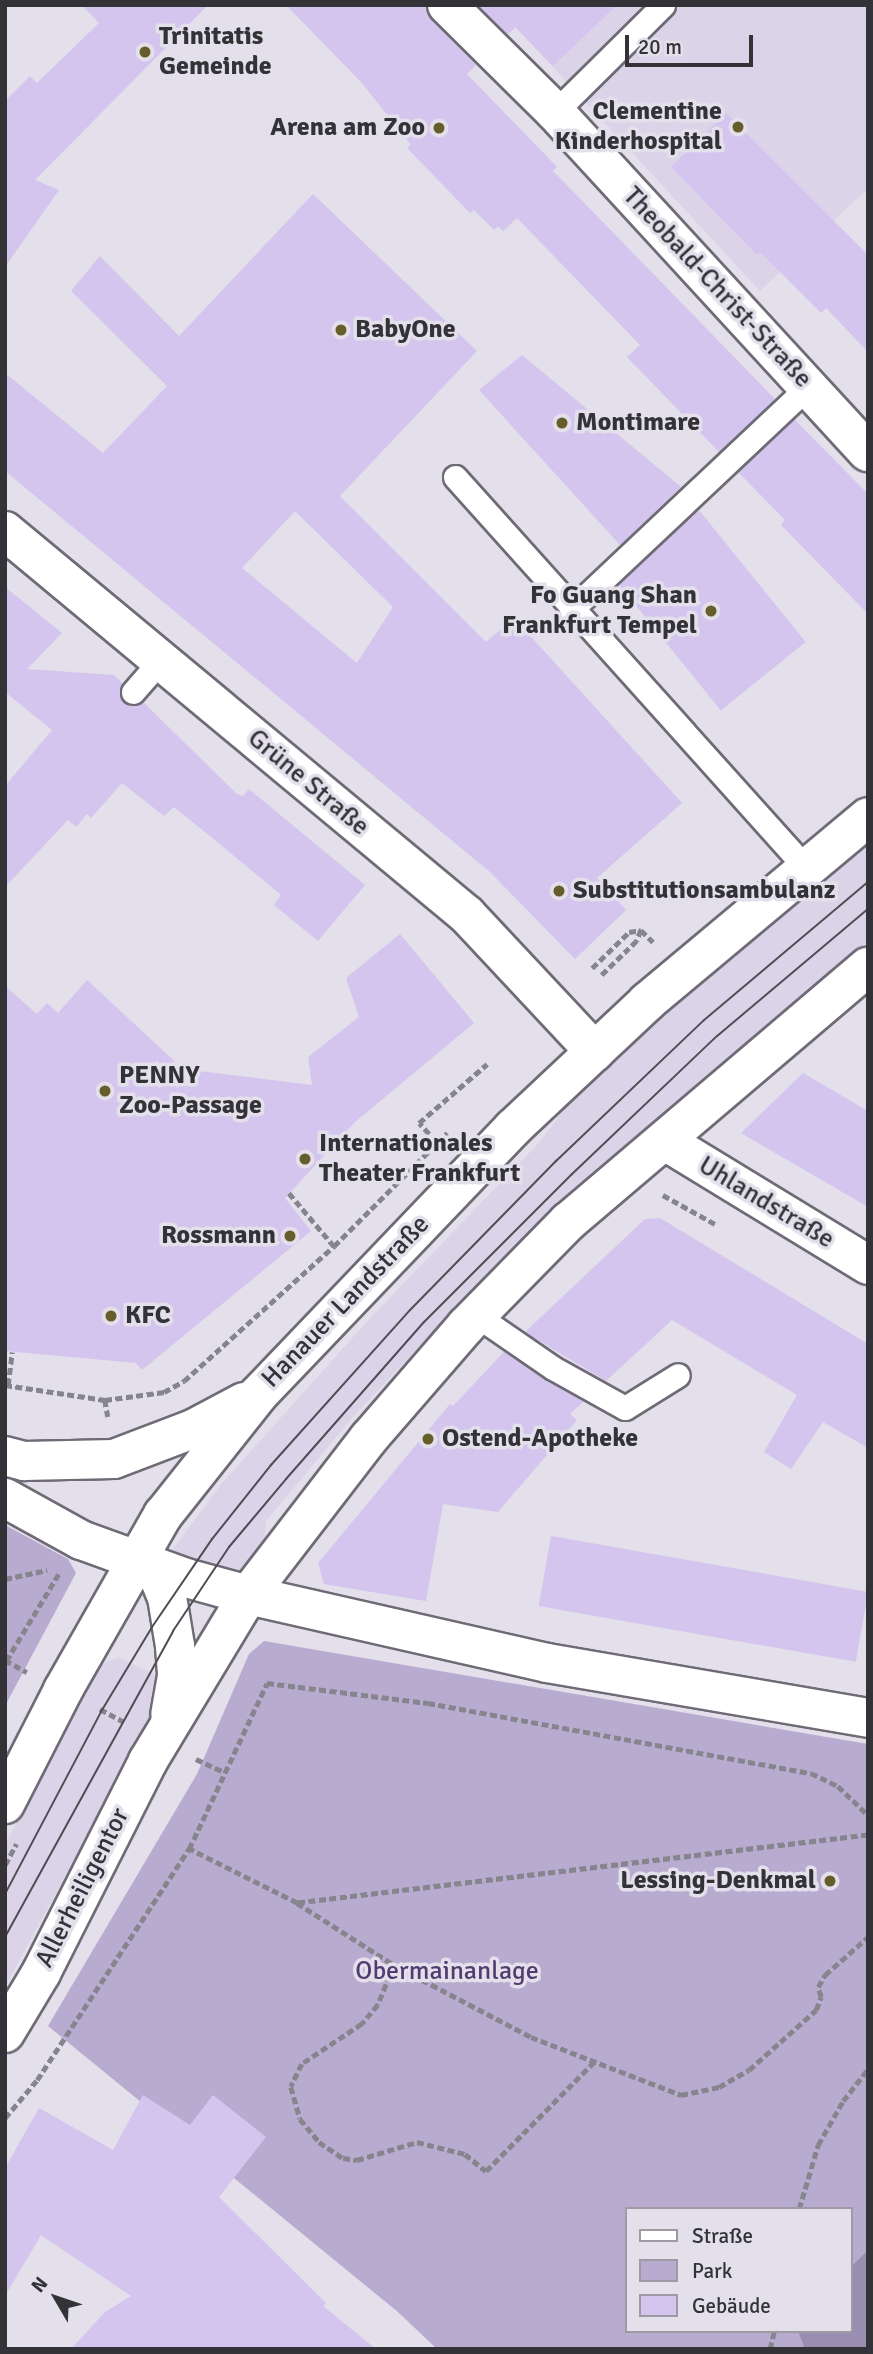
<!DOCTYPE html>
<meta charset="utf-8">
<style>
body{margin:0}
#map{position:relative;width:873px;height:2354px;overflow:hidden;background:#e3dfeb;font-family:Signika,sans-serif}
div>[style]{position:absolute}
.built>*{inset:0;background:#dbd4e8}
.green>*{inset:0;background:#b8abd0}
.water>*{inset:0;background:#9a8db2}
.building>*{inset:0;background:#d3c5ed;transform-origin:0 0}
.path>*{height:4.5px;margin-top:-2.25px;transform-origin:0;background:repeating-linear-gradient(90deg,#86848c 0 7px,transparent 0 10.5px)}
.roads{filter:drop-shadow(2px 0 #6f6b76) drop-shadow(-2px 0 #6f6b76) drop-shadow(0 2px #6f6b76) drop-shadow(0 -2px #6f6b76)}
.lane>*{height:23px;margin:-11.5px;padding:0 11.5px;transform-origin:11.5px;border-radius:11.5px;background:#fff}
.street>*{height:38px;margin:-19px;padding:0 19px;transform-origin:19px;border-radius:19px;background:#fff}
.secondary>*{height:38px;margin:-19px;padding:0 19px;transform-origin:19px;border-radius:19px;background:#fff}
.tram>*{height:2px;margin:-1px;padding:0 1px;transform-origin:1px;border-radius:1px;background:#4f4d53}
.dots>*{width:19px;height:19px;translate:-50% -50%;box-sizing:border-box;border:4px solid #e3dfeb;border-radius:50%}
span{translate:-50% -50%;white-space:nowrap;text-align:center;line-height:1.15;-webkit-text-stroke:7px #e3dfeb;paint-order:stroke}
.poi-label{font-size:26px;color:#333237;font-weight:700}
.left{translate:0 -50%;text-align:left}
.right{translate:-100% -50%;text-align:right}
.street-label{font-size:26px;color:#333237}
.park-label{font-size:26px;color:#503c6f}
.frame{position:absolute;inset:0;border:7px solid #333237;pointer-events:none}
.legend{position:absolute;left:625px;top:2207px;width:228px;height:126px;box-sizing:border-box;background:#e3dfeb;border:2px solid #9d9aa3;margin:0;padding:9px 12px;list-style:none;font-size:21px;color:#333237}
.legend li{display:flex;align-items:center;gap:14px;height:35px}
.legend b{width:35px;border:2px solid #9d9aa3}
.north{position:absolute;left:21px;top:2263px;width:70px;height:70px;-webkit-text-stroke:5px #e3dfeb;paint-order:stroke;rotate:309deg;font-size:19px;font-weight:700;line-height:28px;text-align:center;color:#333237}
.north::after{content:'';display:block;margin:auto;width:24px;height:32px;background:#333237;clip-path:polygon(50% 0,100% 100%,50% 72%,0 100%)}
.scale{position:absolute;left:625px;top:35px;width:128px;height:32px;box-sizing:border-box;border:4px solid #333237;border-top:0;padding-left:9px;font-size:21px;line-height:24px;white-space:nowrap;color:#333237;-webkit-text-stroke:5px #e3dfeb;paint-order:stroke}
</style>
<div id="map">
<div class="built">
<i style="clip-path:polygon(470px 5px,868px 5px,868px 188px,760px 291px,516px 27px,503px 39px)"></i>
<i style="clip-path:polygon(868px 844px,868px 941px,576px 1186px,502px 1258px,353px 1417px,266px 1521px,264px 1544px,243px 1575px,170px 1553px,222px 1483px,373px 1315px,538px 1144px,567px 1106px,660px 1016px)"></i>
<i style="clip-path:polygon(118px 1657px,160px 1677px,155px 1710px,5px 1987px,5px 1845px,88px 1681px,101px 1665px)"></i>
</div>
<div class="green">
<i style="clip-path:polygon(5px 1525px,68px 1559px,76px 1573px,5px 1706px)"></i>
<i style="clip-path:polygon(evenodd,264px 1641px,868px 1744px,868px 2349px,437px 2349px,398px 2312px,48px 2026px,197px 1774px,249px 1654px,264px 1641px,626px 2209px,850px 2209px,850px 2331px,626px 2331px,626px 2209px)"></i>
</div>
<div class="water">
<i style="clip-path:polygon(868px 2250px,868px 2349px,805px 2349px,798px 2331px,850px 2331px,850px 2268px)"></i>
</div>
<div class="building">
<i style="clip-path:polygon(82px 5px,208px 5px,35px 180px,59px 190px,5px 267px,5px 101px,30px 76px,37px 83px,99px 23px)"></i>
<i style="clip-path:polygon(286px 5px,426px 5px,432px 21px,476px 65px,467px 74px,557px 167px,553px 171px,559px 177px,775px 399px,719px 452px,627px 357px,640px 345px,517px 218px,503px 231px,498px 226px,494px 230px,474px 210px,470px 213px,407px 148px,411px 145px,361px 82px)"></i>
<i style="clip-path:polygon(478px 5px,617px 5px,553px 66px,515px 27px,508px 34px)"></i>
<i style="clip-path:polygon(726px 113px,868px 255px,868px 352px,826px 308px,821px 313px,760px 252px,757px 255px,671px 167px)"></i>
<i style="clip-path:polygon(evenodd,313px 194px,477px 351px,340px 496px,486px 642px,514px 618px,682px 803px,597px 878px,626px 910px,575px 959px,490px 872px,5px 471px,5px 373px,103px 453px,167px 386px,71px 291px,100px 256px,179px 336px,313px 194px,295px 511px,393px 607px,357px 663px,242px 568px,295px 511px)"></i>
<i style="clip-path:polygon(522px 355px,681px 487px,620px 545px,479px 390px)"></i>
<i style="clip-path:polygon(794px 419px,868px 494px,868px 614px,781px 525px,785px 520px,738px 472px)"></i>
<i style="left:698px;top:509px;width:171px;height:109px;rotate:51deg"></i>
<i style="clip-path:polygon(5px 587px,62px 633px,27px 669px,114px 675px,122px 683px,120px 696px,124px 703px,143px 702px,237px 794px,243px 796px,249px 789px,365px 885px,318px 941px,274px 905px,281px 895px,216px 841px,174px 807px,164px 816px,122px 783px,91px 818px,87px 814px,76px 827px,68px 820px,5px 887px,5px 786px,52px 730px,5px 692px)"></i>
<i style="clip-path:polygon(400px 934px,474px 1023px,355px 1122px,285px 1198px,311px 1231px,142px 1370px,136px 1363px,5px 1351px,5px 986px,37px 1014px,47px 1003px,58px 1013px,87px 980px,183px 1069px,312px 1085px,308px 1057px,359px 1017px,346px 978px)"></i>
<i style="clip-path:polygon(803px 1073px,868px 1111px,868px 1207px,741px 1133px)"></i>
<i style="clip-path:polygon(660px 1218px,868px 1344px,868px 1448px,823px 1422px,791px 1469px,764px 1452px,797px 1395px,672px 1320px,606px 1381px,525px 1332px,645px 1219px)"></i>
<i style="clip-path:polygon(504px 1352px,584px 1401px,570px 1414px,577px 1420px,498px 1512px,443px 1504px,426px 1601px,324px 1584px,318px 1563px,450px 1404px,453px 1406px)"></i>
<i style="left:551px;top:1536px;width:322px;height:71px;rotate:10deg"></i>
<i style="clip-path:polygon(143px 2095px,190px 2125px,213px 2095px,266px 2137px,219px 2197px,326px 2303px,323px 2306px,376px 2349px,71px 2349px,105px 2312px,131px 2296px,41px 2235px,5px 2296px,5px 2168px,39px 2108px,113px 2150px)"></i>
</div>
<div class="path">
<i style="left:641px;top:930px;width:20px;rotate:45deg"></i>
<i style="left:592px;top:968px;width:52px;rotate:-44.2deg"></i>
<i style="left:629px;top:932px;width:12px;rotate:-9deg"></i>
<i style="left:641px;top:930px;width:12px;rotate:110deg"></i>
<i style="left:637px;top:941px;width:52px;rotate:135.8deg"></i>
<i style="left:436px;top:1142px;width:25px;rotate:-132deg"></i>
<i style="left:419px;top:1123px;width:90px;rotate:-40.9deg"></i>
<i style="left:289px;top:1193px;width:70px;rotate:49.7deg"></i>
<i style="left:663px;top:1195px;width:62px;rotate:29.1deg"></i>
<i style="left:5px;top:1385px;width:101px;rotate:8.5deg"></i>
<i style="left:105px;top:1400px;width:60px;rotate:-7.7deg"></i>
<i style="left:164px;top:1392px;width:23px;rotate:-29deg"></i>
<i style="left:184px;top:1381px;width:202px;rotate:-42deg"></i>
<i style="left:334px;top:1246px;width:160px;rotate:-45deg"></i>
<i style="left:8px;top:1385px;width:33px;rotate:-83deg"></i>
<i style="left:105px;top:1400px;width:17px;rotate:80deg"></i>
<i style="left:5px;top:1579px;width:43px;rotate:-12.1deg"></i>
<i style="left:5px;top:1660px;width:25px;rotate:29deg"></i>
<i style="left:6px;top:1661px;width:103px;rotate:-58.9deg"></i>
<i style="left:100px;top:1709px;width:26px;rotate:28deg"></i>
<i style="left:196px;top:1759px;width:31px;rotate:25deg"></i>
<i style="left:868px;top:1835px;width:575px;rotate:173.21deg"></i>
<i style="left:297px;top:1903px;width:115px;rotate:32.6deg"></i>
<i style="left:394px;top:1965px;width:155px;rotate:27.7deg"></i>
<i style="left:531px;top:2037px;width:161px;rotate:21.1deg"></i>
<i style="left:681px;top:2095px;width:39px;rotate:-12deg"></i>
<i style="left:719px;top:2087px;width:34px;rotate:-30deg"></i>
<i style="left:749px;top:2070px;width:90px;rotate:-41.8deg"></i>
<i style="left:816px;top:2010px;width:14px;rotate:-69deg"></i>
<i style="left:821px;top:1997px;width:10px;rotate:-107deg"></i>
<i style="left:818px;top:1987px;width:14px;rotate:-60deg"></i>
<i style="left:825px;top:1975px;width:57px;rotate:-41.5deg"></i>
<i style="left:5px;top:1865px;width:24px;rotate:-62deg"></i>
<i style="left:297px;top:1903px;width:121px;rotate:-153.4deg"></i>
<i style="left:189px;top:1849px;width:183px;rotate:-64.8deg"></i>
<i style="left:267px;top:1683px;width:162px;rotate:7.1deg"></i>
<i style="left:428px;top:1703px;width:389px;rotate:10.4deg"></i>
<i style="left:811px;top:1773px;width:30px;rotate:26deg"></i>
<i style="left:838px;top:1786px;width:42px;rotate:44deg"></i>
<i style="left:394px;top:1965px;width:43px;rotate:111.8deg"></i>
<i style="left:378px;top:2005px;width:25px;rotate:130deg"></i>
<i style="left:362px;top:2024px;width:72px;rotate:146.3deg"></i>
<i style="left:302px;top:2064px;width:25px;rotate:116deg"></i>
<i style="left:291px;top:2087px;width:33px;rotate:74deg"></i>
<i style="left:300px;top:2119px;width:30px;rotate:50deg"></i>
<i style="left:319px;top:2142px;width:29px;rotate:34deg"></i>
<i style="left:343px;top:2158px;width:14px;rotate:8deg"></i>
<i style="left:357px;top:2160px;width:63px;rotate:-16.7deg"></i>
<i style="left:417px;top:2142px;width:49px;rotate:14deg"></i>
<i style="left:465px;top:2154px;width:27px;rotate:39deg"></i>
<i style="left:486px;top:2171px;width:153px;rotate:-45.3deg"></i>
<i style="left:5px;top:2118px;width:50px;rotate:-49.9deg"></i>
<i style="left:37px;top:2080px;width:277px;rotate:-56.7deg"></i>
<i style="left:799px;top:2209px;width:67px;rotate:-73.5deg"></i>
<i style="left:818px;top:2145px;width:51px;rotate:-60.4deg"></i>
<i style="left:843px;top:2101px;width:41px;rotate:-52deg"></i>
<i style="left:770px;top:2349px;width:18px;rotate:-77deg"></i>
</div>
<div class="roads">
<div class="lane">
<i style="left:555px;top:112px;width:152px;rotate:-44.7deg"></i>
<i style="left:455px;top:477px;width:525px;rotate:48.09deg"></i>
<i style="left:571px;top:610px;width:325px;rotate:-43.3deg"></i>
<i style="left:133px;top:692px;width:41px;rotate:-48.9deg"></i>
<i style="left:476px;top:1315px;width:93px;rotate:34.5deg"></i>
<i style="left:553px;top:1368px;width:82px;rotate:29.1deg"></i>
<i style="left:625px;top:1408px;width:62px;rotate:-31.9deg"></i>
</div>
<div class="street">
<i style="left:447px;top:5px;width:152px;rotate:44.7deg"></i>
<i style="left:555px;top:112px;width:462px;rotate:47.4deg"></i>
<i style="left:5px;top:531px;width:601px;rotate:39.73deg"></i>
<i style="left:467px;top:915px;width:187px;rotate:46.9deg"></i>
<i style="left:665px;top:1141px;width:238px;rotate:31.4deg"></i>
</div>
<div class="secondary">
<i style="left:5px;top:1456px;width:20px;rotate:15deg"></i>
<i style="left:24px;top:1461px;width:90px;rotate:-1.3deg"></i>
<i style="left:114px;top:1459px;width:85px;rotate:-20.8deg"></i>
<i style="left:193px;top:1429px;width:58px;rotate:-27.9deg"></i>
<i style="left:5px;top:1498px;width:87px;rotate:28.9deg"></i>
<i style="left:81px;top:1540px;width:112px;rotate:19.9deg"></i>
<i style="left:186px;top:1578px;width:64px;rotate:15.3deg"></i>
<i style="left:248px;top:1595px;width:307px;rotate:12.8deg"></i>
<i style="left:547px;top:1663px;width:326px;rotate:9.7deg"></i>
<i style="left:155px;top:1568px;width:31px;rotate:68deg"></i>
<i style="left:167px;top:1597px;width:50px;rotate:80.7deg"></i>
<i style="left:175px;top:1646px;width:30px;rotate:86deg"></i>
<i style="left:177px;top:1676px;width:39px;rotate:100deg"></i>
<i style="left:5px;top:1804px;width:128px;rotate:-63deg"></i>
<i style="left:63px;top:1690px;width:202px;rotate:-60.3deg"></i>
<i style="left:163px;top:1515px;width:153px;rotate:-51.6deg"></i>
<i style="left:258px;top:1395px;width:369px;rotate:-46.3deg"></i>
<i style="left:513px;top:1128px;width:184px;rotate:-43.2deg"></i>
<i style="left:647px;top:1002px;width:288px;rotate:-39.9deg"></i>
<i style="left:5px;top:2033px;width:70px;rotate:-59deg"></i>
<i style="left:41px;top:1973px;width:237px;rotate:-63.2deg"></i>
<i style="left:148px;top:1761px;width:194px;rotate:-58.9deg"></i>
<i style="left:248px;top:1595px;width:198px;rotate:-52.4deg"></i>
<i style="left:369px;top:1438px;width:148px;rotate:-49.1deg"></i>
<i style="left:466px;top:1326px;width:146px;rotate:-45.6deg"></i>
<i style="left:568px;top:1222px;width:394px;rotate:-40.4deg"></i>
</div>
</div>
<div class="tram">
<i style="left:5px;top:1894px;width:208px;rotate:-62.2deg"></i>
<i style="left:102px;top:1710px;width:97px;rotate:-58.9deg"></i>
<i style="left:152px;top:1627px;width:107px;rotate:-55.7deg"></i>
<i style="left:212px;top:1539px;width:95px;rotate:-51.4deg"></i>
<i style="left:271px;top:1465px;width:208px;rotate:-48.1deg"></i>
<i style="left:410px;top:1310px;width:209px;rotate:-45.6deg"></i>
<i style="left:556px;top:1161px;width:204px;rotate:-43.6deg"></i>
<i style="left:704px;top:1020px;width:214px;rotate:-40.1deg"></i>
<i style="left:5px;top:1937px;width:349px;rotate:-61.2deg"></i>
<i style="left:173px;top:1631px;width:101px;rotate:-56.3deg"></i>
<i style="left:229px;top:1547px;width:89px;rotate:-50deg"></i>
<i style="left:286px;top:1479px;width:209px;rotate:-48.7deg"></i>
<i style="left:424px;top:1322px;width:209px;rotate:-45deg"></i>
<i style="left:572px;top:1174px;width:200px;rotate:-43.6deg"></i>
<i style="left:717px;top:1036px;width:197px;rotate:-40.1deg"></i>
</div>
<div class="dots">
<i style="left:145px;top:52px;background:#655e2b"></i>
<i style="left:738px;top:127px;background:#655e2b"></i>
<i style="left:439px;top:128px;background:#655e2b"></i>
<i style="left:341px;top:330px;background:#655e2b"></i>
<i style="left:562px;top:423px;background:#655e2b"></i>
<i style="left:711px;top:611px;background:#655e2b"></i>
<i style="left:559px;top:891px;background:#655e2b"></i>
<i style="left:105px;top:1091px;background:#655e2b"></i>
<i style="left:305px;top:1159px;background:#655e2b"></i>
<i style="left:290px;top:1236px;background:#655e2b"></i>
<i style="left:111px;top:1316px;background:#655e2b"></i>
<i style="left:428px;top:1439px;background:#655e2b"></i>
<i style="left:830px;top:1881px;background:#655e2b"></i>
</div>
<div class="poi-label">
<span class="left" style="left:159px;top:52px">Trinitatis<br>Gemeinde</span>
<span class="right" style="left:722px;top:127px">Clementine<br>Kinderhospital</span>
<span class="right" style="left:425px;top:128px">Arena am Zoo</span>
<span class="left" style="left:355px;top:330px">BabyOne</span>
<span class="left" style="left:576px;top:423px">Montimare</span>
<span class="right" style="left:697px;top:611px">Fo Guang Shan<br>Frankfurt Tempel</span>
<span class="left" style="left:573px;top:891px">Substitutionsambulanz</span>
<span class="left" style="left:119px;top:1091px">PENNY<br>Zoo-Passage</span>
<span class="left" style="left:319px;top:1159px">Internationales<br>Theater Frankfurt</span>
<span class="right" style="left:276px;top:1236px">Rossmann</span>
<span class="left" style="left:125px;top:1316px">KFC</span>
<span class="left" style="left:442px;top:1439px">Ostend-Apotheke</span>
<span class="right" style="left:816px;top:1881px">Lessing-Denkmal</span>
</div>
<div class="street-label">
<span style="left:717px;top:288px;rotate:47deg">Theobald-Christ-Straße</span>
<span style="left:308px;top:783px;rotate:40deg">Grüne Straße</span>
<span style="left:766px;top:1203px;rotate:31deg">Uhlandstraße</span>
<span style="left:346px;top:1302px;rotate:-46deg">Hanauer Landstraße</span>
<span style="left:83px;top:1888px;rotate:-63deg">Allerheiligentor</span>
</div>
<div class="park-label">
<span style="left:447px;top:1972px">Obermainanlage</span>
</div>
<div class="frame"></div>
<ul class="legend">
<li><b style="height:9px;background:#fff"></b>Straße</li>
<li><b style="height:19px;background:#b8abd0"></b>Park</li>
<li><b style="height:19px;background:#d3c5ed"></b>Gebäude</li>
</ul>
<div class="north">N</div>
<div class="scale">20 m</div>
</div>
